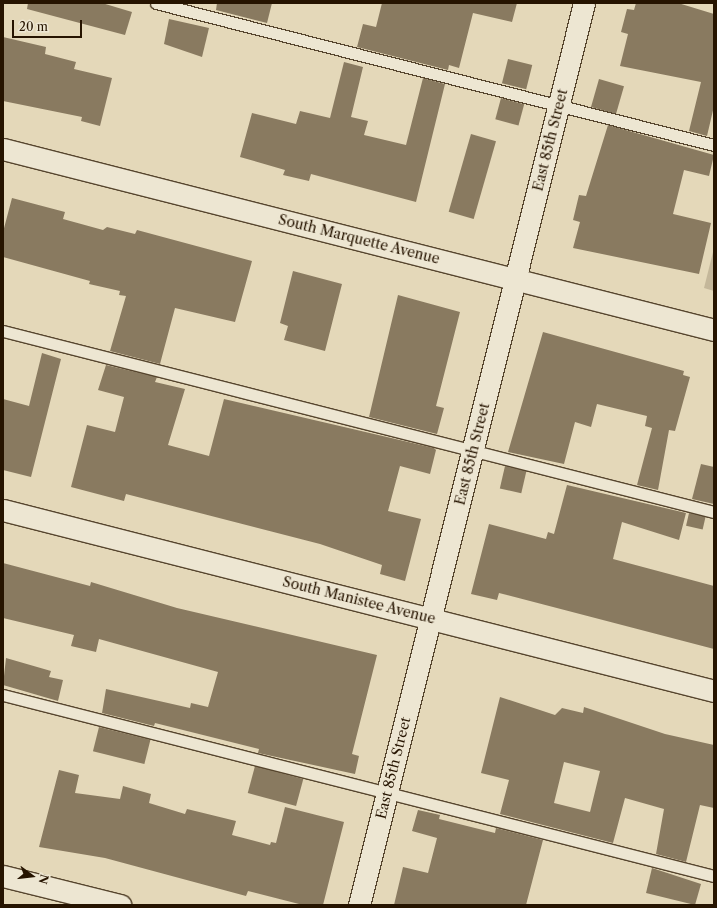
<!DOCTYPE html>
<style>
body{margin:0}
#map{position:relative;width:717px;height:908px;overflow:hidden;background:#e4d8b9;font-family:"Libre Caslon Text",serif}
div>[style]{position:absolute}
.green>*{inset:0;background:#c4b79a}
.building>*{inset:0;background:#897a60;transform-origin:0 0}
.roads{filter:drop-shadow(1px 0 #56452e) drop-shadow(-1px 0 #56452e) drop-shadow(0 1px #56452e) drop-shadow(0 -1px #56452e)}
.service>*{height:11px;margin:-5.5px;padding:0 5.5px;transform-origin:5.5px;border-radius:5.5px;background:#ede6d2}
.minor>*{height:21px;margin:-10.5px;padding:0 10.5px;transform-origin:10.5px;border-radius:10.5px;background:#ede6d2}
span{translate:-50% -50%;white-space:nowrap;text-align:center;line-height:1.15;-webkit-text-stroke:3.5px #ede6d2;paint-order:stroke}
.street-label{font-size:14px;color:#261400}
.frame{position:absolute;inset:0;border:4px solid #261400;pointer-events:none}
.north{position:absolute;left:12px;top:856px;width:40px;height:40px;-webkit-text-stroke:3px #ede6d2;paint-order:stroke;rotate:105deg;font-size:11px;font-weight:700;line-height:16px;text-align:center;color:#261400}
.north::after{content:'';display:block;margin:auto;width:14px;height:18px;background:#261400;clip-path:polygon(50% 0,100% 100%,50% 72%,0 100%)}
.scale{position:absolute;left:12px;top:20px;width:70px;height:18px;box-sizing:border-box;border:2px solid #261400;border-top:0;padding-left:5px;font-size:12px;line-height:14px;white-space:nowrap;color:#261400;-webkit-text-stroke:3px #ede6d2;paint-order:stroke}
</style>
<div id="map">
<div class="green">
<i style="clip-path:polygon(714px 248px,714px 291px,704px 288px)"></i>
</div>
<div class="building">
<i style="clip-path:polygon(28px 3px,102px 3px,132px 12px,125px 35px,27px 9px)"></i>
<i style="clip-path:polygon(217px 3px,272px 3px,267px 23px,216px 10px)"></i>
<i style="clip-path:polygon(382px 3px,517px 3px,512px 22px,473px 13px,459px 68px,449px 65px,448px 70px,357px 47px,363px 24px,376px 27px)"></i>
<i style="clip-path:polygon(636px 3px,678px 3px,714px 14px,714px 106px,707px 136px,689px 131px,701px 82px,620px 66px,628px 34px,621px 32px,627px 9px,634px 10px)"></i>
<i style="clip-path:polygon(169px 19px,209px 28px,202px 57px,164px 44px)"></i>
<i style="clip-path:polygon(3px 37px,46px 47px,45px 54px,76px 62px,74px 69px,112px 78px,100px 126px,81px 121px,82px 117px,3px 101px)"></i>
<i style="left:508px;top:59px;width:25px;height:25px;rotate:14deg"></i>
<i style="clip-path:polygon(344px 62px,363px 67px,351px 117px,368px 121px,364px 135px,406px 145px,423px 78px,445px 84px,416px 202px,311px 174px,309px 181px,283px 175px,285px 170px,240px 157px,252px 113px,296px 124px,300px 111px,330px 118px)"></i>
<i style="left:599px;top:79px;width:26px;height:29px;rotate:16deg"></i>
<i style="left:501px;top:98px;width:24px;height:22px;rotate:15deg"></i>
<i style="clip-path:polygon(608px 125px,714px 155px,709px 176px,684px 170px,673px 214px,711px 223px,699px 274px,573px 248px,580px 222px,573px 220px,579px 195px,586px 196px)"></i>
<i style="left:471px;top:134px;width:26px;height:81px;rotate:16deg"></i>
<i style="clip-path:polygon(12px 198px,65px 212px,63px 219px,103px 230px,107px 227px,135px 234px,137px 230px,252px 261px,235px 322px,175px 308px,160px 364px,110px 351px,126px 296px,119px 295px,120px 291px,89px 284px,90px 281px,3px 257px,3px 232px)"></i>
<i style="clip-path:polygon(293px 271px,342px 284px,325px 351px,284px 340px,288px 326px,280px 323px)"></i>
<i style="clip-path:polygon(398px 295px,460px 312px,436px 406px,444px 408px,437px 434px,369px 417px)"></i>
<i style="clip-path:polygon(543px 332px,684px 371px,683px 375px,690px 377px,675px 431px,669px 430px,658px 490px,637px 485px,652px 428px,645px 426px,647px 416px,597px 404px,591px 427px,575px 422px,564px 464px,508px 452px)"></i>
<i style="clip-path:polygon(42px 353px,61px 359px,31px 477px,3px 470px,3px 399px,29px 406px)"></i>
<i style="clip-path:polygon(106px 365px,157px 377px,155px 382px,185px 389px,168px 445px,209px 456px,224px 399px,434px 448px,436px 450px,430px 474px,400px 466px,388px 511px,421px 519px,405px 581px,380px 574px,382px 565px,320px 544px,126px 494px,124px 501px,71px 487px,87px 425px,115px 432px,124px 397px,98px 390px)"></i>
<i style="clip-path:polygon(701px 464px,714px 467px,714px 504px,692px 499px)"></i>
<i style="left:505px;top:466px;width:22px;height:23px;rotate:13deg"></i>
<i style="clip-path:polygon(567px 485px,686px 513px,679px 540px,622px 522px,613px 559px,714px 586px,714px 649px,499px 593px,497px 600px,471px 594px,489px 524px,546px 539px,548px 532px,554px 534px)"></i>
<i style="left:689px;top:513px;width:17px;height:13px;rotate:13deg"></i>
<i style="clip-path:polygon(3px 563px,90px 586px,91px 582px,177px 608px,377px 655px,352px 754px,359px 756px,355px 774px,258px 753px,259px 749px,155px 723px,154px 726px,102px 713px,106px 689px,190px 708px,191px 703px,208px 707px,218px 672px,99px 639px,96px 652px,71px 646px,74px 635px,3px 618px)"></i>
<i style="clip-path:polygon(6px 658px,51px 671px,49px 677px,63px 680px,58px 701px,3px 685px)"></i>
<i style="clip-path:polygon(evenodd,500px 697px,555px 715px,562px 708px,583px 713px,584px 707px,665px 734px,714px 745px,714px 808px,700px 805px,686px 862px,656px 854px,664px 809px,625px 798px,613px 843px,500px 814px,509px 780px,481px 773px,500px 697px,564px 762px,600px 771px,590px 812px,554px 803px,564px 762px)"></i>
<i style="left:99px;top:727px;width:53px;height:25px;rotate:14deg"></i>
<i style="left:255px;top:766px;width:50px;height:28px;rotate:15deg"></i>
<i style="clip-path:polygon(59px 770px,79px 775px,75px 793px,120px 799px,123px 786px,151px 794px,149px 803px,185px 814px,187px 809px,236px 821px,232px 835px,270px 845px,271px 842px,276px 843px,285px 807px,344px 822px,323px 905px,303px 905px,248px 891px,246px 896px,105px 858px,39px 847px)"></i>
<i style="clip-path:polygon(418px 810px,440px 815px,439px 819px,495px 833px,496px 828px,543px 840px,526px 905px,394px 905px,403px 867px,428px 873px,437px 838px,412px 831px)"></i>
<i style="clip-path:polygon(652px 868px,701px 884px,695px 905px,646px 893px)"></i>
</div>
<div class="roads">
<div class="service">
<i style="left:156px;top:3px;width:576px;rotate:14.28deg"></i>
<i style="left:3px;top:331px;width:734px;rotate:14.28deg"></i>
<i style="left:3px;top:695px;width:734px;rotate:14.28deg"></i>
</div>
<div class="minor">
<i style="left:3px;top:149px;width:734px;rotate:14.28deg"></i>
<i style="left:3px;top:510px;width:734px;rotate:14.28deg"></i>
<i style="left:3px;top:876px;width:121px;rotate:13.9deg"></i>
<i style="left:359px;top:905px;width:930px;rotate:-75.99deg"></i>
</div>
</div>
<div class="street-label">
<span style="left:550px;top:140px;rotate:-76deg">East 85th Street</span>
<span style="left:359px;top:239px;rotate:14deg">South Marquette Avenue</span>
<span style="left:472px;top:454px;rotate:-76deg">East 85th Street</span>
<span style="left:359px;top:600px;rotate:14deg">South Manistee Avenue</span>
<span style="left:393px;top:768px;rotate:-76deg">East 85th Street</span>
</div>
<div class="frame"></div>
<div class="north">N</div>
<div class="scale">20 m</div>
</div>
